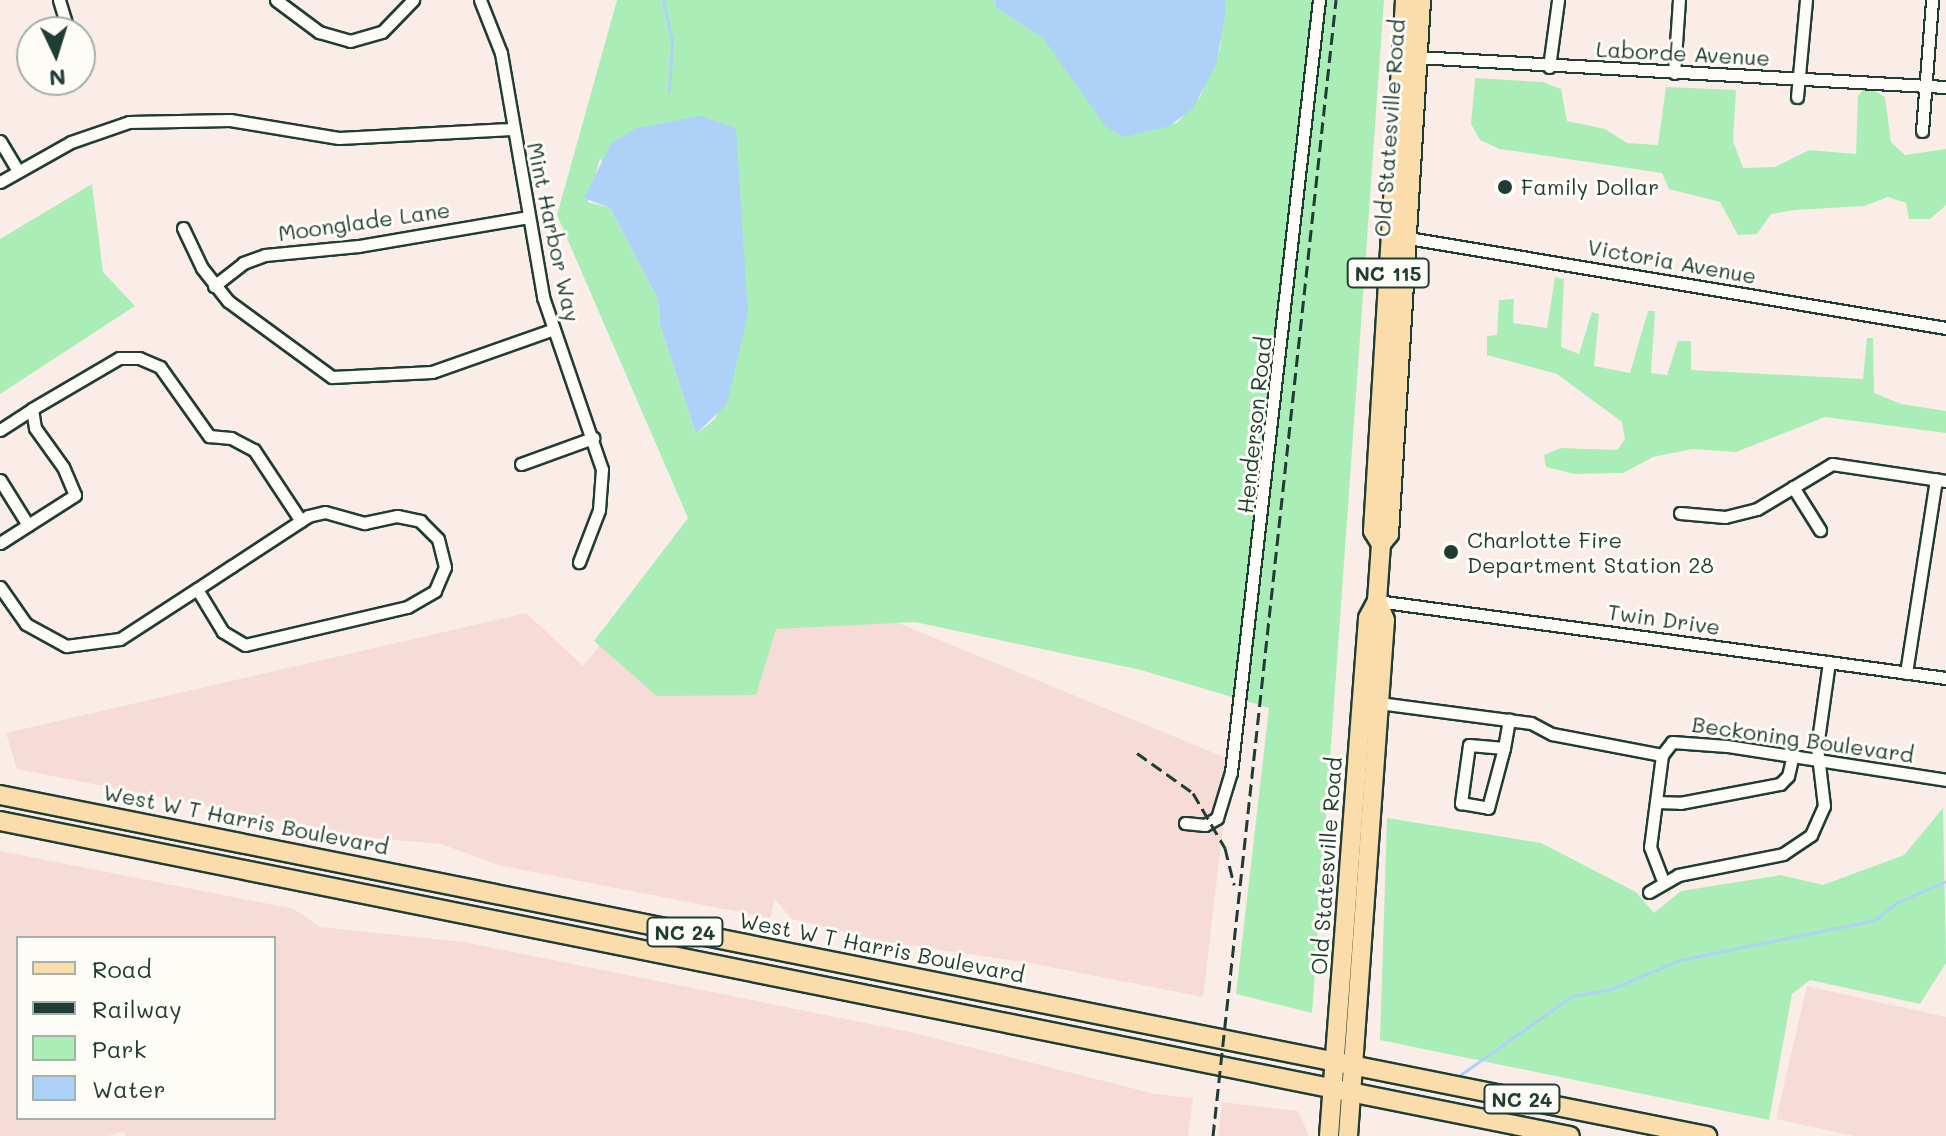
<!DOCTYPE html>
<style>
body{margin:0}
#map{position:relative;width:1946px;height:1136px;overflow:hidden;background:#faede8;font-family:Mali,sans-serif}
div>[style]{position:absolute}
.built>*{inset:0;background:#f6dbd6}
.green>*{inset:0;background:#abedb6}
.water>*{inset:0;background:#aed2f7}
.stream>*{height:3px;margin:-1.5px;padding:0 1.5px;transform-origin:1.5px;border-radius:1.5px;background:#aed2f7}
.roads{filter:drop-shadow(2px 0 #1f3d34) drop-shadow(-2px 0 #1f3d34) drop-shadow(0 2px #1f3d34) drop-shadow(0 -2px #1f3d34)}
.street>*{height:11px;margin:-5.5px;padding:0 5.5px;transform-origin:5.5px;border-radius:5.5px;background:#fdfcf7}
.primary>*{height:18px;margin:-9px;padding:0 9px;transform-origin:9px;border-radius:9px;background:#faddab}
.rail>*{height:3px;margin-top:-1.5px;transform-origin:0;background:repeating-linear-gradient(90deg,#1f3d34 0 12px,transparent 0 18px)}
.dots>*{width:22px;height:22px;translate:-50% -50%;box-sizing:border-box;border:4px solid #fdfcf7;border-radius:50%}
span{translate:-50% -50%;white-space:nowrap;text-align:center;line-height:1.15;-webkit-text-stroke:6px #fdfcf7;paint-order:stroke}
.shield-label span{padding:2px 6px;background:#fdfcf7;border:2px solid;border-radius:6px;-webkit-text-stroke-width:0}
.shield-label{font-size:20px;color:#1f3d34;font-weight:700}
.street-label{font-size:22px;color:#1f3d34}
.poi-label{font-size:22px;color:#1f3d34}
.left{translate:0 -50%;text-align:left}
.legend{position:absolute;left:16px;top:936px;width:260px;height:184px;box-sizing:border-box;background:#fdfcf7;border:2px solid #a4b0a9;margin:0;padding:10px 14px;list-style:none;font-size:24px;color:#1f3d34}
.legend li{display:flex;align-items:center;gap:16px;height:40px}
.legend b{width:40px;border:2px solid #a4b0a9}
.north{position:absolute;left:16px;top:16px;width:80px;height:80px;box-sizing:border-box;background:#fdfcf7;border:2px solid #a4b0a9;border-radius:50%;rotate:176deg;font-size:22px;font-weight:700;line-height:32px;text-align:center;color:#1f3d34}
.north::after{content:'';display:block;margin:auto;width:28px;height:36px;background:#1f3d34;clip-path:polygon(50% 0,100% 100%,50% 72%,0 100%)}
</style>
<div id="map">
<div class="built">
<i style="clip-path:polygon(689px 537px,1231px 760px,1203px 997px,1030px 963px,885px 942px,792px 919px,775px 899px,770px 918px,498px 865px,441px 844px,364px 837px,17px 769px,6px 733px,526px 613px,583px 666px)"></i>
<i style="clip-path:polygon(evenodd,0 851px,294px 909px,320px 927px,464px 942px,910px 1032px,1155px 1094px,1193px 1098px,1188px 1136px,126px 1136px,124px 1131px,108px 1136px,0 1136px,0 851px,274px 938px,274px 1118px,18px 1118px,18px 938px,274px 938px)"></i>
<i style="clip-path:polygon(1807px 986px,1946px 1017px,1946px 1136px,1854px 1136px,1776px 1119px)"></i>
<i style="clip-path:polygon(1222px 1102px,1298px 1111px,1309px 1136px,1218px 1136px)"></i>
</div>
<div class="green">
<i style="clip-path:polygon(evenodd,617px 0,994px 0,996px 8px,1043px 38px,1068px 70px,1150px 129px,1177px 123px,1200px 97px,1220px 49px,1225px 0,1384px 0,1312px 1013px,1236px 994px,1269px 708px,1141px 670px,915px 622px,776px 629px,756px 695px,657px 696px,594px 641px,688px 518px,557px 215px,617px 0,600px 158px,736px 349px,737px 361px,715px 419px,696px 434px,660px 325px,658px 299px,610px 208px,588px 202px,600px 158px)"></i>
<i style="clip-path:polygon(1475px 78px,1543px 82px,1561px 89px,1567px 121px,1605px 129px,1627px 143px,1658px 145px,1666px 87px,1736px 90px,1733px 141px,1743px 168px,1775px 167px,1809px 150px,1856px 154px,1858px 96px,1866px 86px,1885px 97px,1891px 142px,1905px 155px,1946px 149px,1946px 205px,1930px 219px,1909px 219px,1906px 203px,1888px 197px,1864px 206px,1795px 210px,1771px 214px,1757px 234px,1738px 235px,1720px 202px,1669px 189px,1662px 173px,1500px 149px,1480px 140px,1471px 124px)"></i>
<i style="clip-path:polygon(92px 184px,103px 272px,135px 306px,0 394px,0 239px)"></i>
<i style="clip-path:polygon(1555px 277px,1564px 279px,1561px 347px,1579px 354px,1592px 312px,1599px 314px,1594px 366px,1630px 373px,1648px 311px,1655px 311px,1651px 373px,1667px 375px,1678px 341px,1691px 341px,1691px 370px,1863px 379px,1867px 338px,1873px 338px,1874px 393px,1901px 404px,1946px 411px,1946px 433px,1825px 417px,1736px 452px,1692px 449px,1653px 457px,1623px 473px,1574px 474px,1546px 467px,1544px 455px,1561px 448px,1617px 450px,1625px 439px,1622px 422px,1557px 374px,1487px 355px,1487px 336px,1497px 335px,1499px 300px,1514px 299px,1513px 323px,1547px 328px)"></i>
<i style="clip-path:polygon(1943px 808px,1946px 963px,1920px 1004px,1810px 980px,1792px 994px,1769px 1120px,1380px 1040px,1387px 818px,1541px 843px,1636px 892px,1654px 913px,1681px 891px,1781px 875px,1823px 885px,1904px 855px)"></i>
</div>
<div class="water">
<i style="clip-path:polygon(994px 0,1225px 0,1226px 11px,1216px 65px,1193px 108px,1170px 126px,1124px 137px,1106px 127px,1043px 38px,996px 8px)"></i>
<i style="clip-path:polygon(701px 116px,736px 128px,748px 314px,727px 404px,696px 434px,660px 325px,658px 299px,610px 208px,584px 198px,611px 143px,637px 128px)"></i>
</div>
<div class="stream">
<i style="left:663px;top:0;width:42px;rotate:77.6deg"></i>
<i style="left:672px;top:41px;width:49px;rotate:93.5deg"></i>
<i style="left:1460px;top:1075px;width:137px;rotate:-35.2deg"></i>
<i style="left:1572px;top:996px;width:40px;rotate:-10deg"></i>
<i style="left:1611px;top:989px;width:75px;rotate:-22.8deg"></i>
<i style="left:1680px;top:960px;width:199px;rotate:-11.6deg"></i>
<i style="left:1875px;top:920px;width:27px;rotate:-39deg"></i>
<i style="left:1896px;top:903px;width:55px;rotate:-23.7deg"></i>
</div>
<div class="roads">
<div class="street">
<i style="left:59px;top:0;width:34px;rotate:73deg"></i>
<i style="left:276px;top:0;width:54px;rotate:36.7deg"></i>
<i style="left:319px;top:32px;width:32px;rotate:16deg"></i>
<i style="left:350px;top:41px;width:33px;rotate:-16deg"></i>
<i style="left:382px;top:32px;width:45px;rotate:-45.9deg"></i>
<i style="left:480px;top:0;width:57px;rotate:68.4deg"></i>
<i style="left:501px;top:53px;width:248px;rotate:80.2deg"></i>
<i style="left:543px;top:297px;width:182px;rotate:71.1deg"></i>
<i style="left:602px;top:469px;width:41px;rotate:94.2deg"></i>
<i style="left:599px;top:510px;width:56px;rotate:111deg"></i>
<i style="left:1417px;top:57px;width:530px;rotate:3.25deg"></i>
<i style="left:1549px;top:67px;width:68px;rotate:-82.3deg"></i>
<i style="left:1674px;top:73px;width:73px;rotate:-86.1deg"></i>
<i style="left:1797px;top:97px;width:97px;rotate:-84.7deg"></i>
<i style="left:1922px;top:131px;width:131px;rotate:-85.6deg"></i>
<i style="left:0;top:141px;width:35px;rotate:59deg"></i>
<i style="left:0;top:182px;width:81px;rotate:-29.4deg"></i>
<i style="left:71px;top:142px;width:61px;rotate:-19deg"></i>
<i style="left:129px;top:122px;width:101px;rotate:-1.1deg"></i>
<i style="left:230px;top:120px;width:110px;rotate:9.4deg"></i>
<i style="left:339px;top:138px;width:173px;rotate:-3deg"></i>
<i style="left:183px;top:228px;width:44px;rotate:64.6deg"></i>
<i style="left:202px;top:268px;width:42px;rotate:51.8deg"></i>
<i style="left:228px;top:301px;width:129px;rotate:36.2deg"></i>
<i style="left:332px;top:377px;width:100px;rotate:-2.9deg"></i>
<i style="left:432px;top:372px;width:129px;rotate:-19.4deg"></i>
<i style="left:1402px;top:237px;width:552px;rotate:9.5deg"></i>
<i style="left:214px;top:286px;width:37px;rotate:-38deg"></i>
<i style="left:243px;top:263px;width:23px;rotate:-20deg"></i>
<i style="left:265px;top:255px;width:94px;rotate:-5.5deg"></i>
<i style="left:359px;top:246px;width:171px;rotate:-9.7deg"></i>
<i style="left:0;top:430px;width:38px;rotate:-33deg"></i>
<i style="left:521px;top:464px;width:77px;rotate:-19.9deg"></i>
<i style="left:0;top:480px;width:53px;rotate:58.1deg"></i>
<i style="left:1793px;top:487px;width:51px;rotate:57.9deg"></i>
<i style="left:1680px;top:513px;width:45px;rotate:5.1deg"></i>
<i style="left:1725px;top:517px;width:33px;rotate:-14deg"></i>
<i style="left:1757px;top:509px;width:87px;rotate:-31deg"></i>
<i style="left:1832px;top:464px;width:115px;rotate:8.5deg"></i>
<i style="left:0;top:543px;width:89px;rotate:-32.6deg"></i>
<i style="left:75px;top:495px;width:30px;rotate:-113deg"></i>
<i style="left:63px;top:467px;width:48px;rotate:-125.7deg"></i>
<i style="left:35px;top:428px;width:19px;rotate:-99deg"></i>
<i style="left:32px;top:409px;width:101px;rotate:-30.4deg"></i>
<i style="left:119px;top:358px;width:20px"></i>
<i style="left:139px;top:358px;width:23px;rotate:23deg"></i>
<i style="left:160px;top:367px;width:85px;rotate:54.6deg"></i>
<i style="left:209px;top:436px;width:22px;rotate:5deg"></i>
<i style="left:231px;top:438px;width:26px;rotate:28deg"></i>
<i style="left:254px;top:450px;width:85px;rotate:56.5deg"></i>
<i style="left:0;top:587px;width:45px;rotate:54.9deg"></i>
<i style="left:26px;top:624px;width:46px;rotate:28.8deg"></i>
<i style="left:66px;top:646px;width:54px;rotate:-7.4deg"></i>
<i style="left:120px;top:639px;width:92px;rotate:-33deg"></i>
<i style="left:197px;top:589px;width:42px;rotate:-33.3deg"></i>
<i style="left:232px;top:566px;width:91px;rotate:-33.3deg"></i>
<i style="left:308px;top:516px;width:17px;rotate:-13deg"></i>
<i style="left:325px;top:512px;width:41px;rotate:15.8deg"></i>
<i style="left:364px;top:523px;width:34px;rotate:-12deg"></i>
<i style="left:397px;top:516px;width:24px;rotate:12deg"></i>
<i style="left:420px;top:521px;width:25px;rotate:45deg"></i>
<i style="left:438px;top:539px;width:29px;rotate:76deg"></i>
<i style="left:445px;top:567px;width:26px;rotate:113deg"></i>
<i style="left:435px;top:591px;width:32px;rotate:150deg"></i>
<i style="left:407px;top:607px;width:166px;rotate:166.8deg"></i>
<i style="left:245px;top:645px;width:26px;rotate:-149deg"></i>
<i style="left:223px;top:632px;width:50px;rotate:-121.2deg"></i>
<i style="left:1377px;top:601px;width:574px;rotate:7.71deg"></i>
<i style="left:1906px;top:673px;width:196px;rotate:-81.2deg"></i>
<i style="left:1379px;top:703px;width:153px;rotate:7.5deg"></i>
<i style="left:1531px;top:723px;width:24px;rotate:28deg"></i>
<i style="left:1552px;top:734px;width:112px;rotate:10.8deg"></i>
<i style="left:1662px;top:755px;width:16px;rotate:-52deg"></i>
<i style="left:1672px;top:742px;width:55px;rotate:4.2deg"></i>
<i style="left:1727px;top:746px;width:222px;rotate:8.8deg"></i>
<i style="left:1504px;top:748px;width:35px;rotate:-175deg"></i>
<i style="left:1469px;top:745px;width:59px;rotate:97.9deg"></i>
<i style="left:1461px;top:803px;width:27px;rotate:10deg"></i>
<i style="left:1488px;top:808px;width:62px;rotate:-75.1deg"></i>
<i style="left:1504px;top:748px;width:29px;rotate:-80deg"></i>
<i style="left:1662px;top:755px;width:93px;rotate:97.4deg"></i>
<i style="left:1650px;top:847px;width:36px;rotate:69deg"></i>
<i style="left:1656px;top:802px;width:24px;rotate:2deg"></i>
<i style="left:1680px;top:803px;width:102px;rotate:-10.8deg"></i>
<i style="left:1780px;top:784px;width:11px;rotate:-45deg"></i>
<i style="left:1788px;top:776px;width:18px;rotate:-77deg"></i>
<i style="left:1185px;top:823px;width:20px;rotate:6deg"></i>
<i style="left:1205px;top:825px;width:14px;rotate:-30deg"></i>
<i style="left:1217px;top:818px;width:48px;rotate:-73.1deg"></i>
<i style="left:1231px;top:772px;width:777px;rotate:-83.5deg"></i>
<i style="left:1649px;top:892px;width:34px;rotate:-30deg"></i>
<i style="left:1678px;top:875px;width:107px;rotate:-11.3deg"></i>
<i style="left:1783px;top:854px;width:34px;rotate:-34deg"></i>
<i style="left:1811px;top:835px;width:32px;rotate:-66deg"></i>
<i style="left:1824px;top:806px;width:59px;rotate:-96.8deg"></i>
<i style="left:1817px;top:747px;width:86px;rotate:-82deg"></i>
</div>
<div class="primary">
<i style="left:1381px;top:544px;width:15px;rotate:-122deg"></i>
<i style="left:1373px;top:531px;width:532px;rotate:-86.55deg"></i>
<i style="left:0;top:795px;width:1741px;rotate:11.3deg"></i>
<i style="left:0;top:821px;width:1601px;rotate:11.35deg"></i>
<i style="left:1329px;top:1136px;width:519px;rotate:-85.69deg"></i>
<i style="left:1368px;top:618px;width:19px;rotate:-62deg"></i>
<i style="left:1377px;top:601px;width:57px;rotate:-86deg"></i>
<i style="left:1381px;top:544px;width:13px;rotate:-51deg"></i>
<i style="left:1389px;top:534px;width:535px;rotate:-86.57deg"></i>
<i style="left:1348px;top:1136px;width:517px;rotate:-85.9deg"></i>
<i style="left:1385px;top:620px;width:21px;rotate:-113deg"></i>
</div>
</div>
<div class="rail">
<i style="left:1137px;top:753px;width:69px;rotate:35.5deg"></i>
<i style="left:1193px;top:793px;width:64px;rotate:59.8deg"></i>
<i style="left:1225px;top:848px;width:38px;rotate:76deg"></i>
<i style="left:1213px;top:1136px;width:1143px;rotate:-83.82deg"></i>
</div>
<div class="dots">
<i style="left:1505px;top:187px;background:#1f3d34"></i>
<i style="left:1451px;top:552px;background:#1f3d34"></i>
</div>
<div class="shield-label">
<span style="left:1388px;top:273px">NC 115</span>
<span style="left:685px;top:932px">NC 24</span>
<span style="left:1522px;top:1099px">NC 24</span>
</div>
<div class="street-label">
<span style="left:1683px;top:53px;rotate:3deg">Laborde Avenue</span>
<span style="left:1389px;top:128px;rotate:-86deg">Old Statesville Road</span>
<span style="left:364px;top:221px;rotate:-8deg">Moonglade Lane</span>
<span style="left:554px;top:232px;rotate:78deg">Mint Harbor Way</span>
<span style="left:1672px;top:261px;rotate:10deg">Victoria Avenue</span>
<span style="left:1254px;top:425px;rotate:-84deg">Henderson Road</span>
<span style="left:1664px;top:619px;rotate:8deg">Twin Drive</span>
<span style="left:1803px;top:739px;rotate:8deg">Beckoning Boulevard</span>
<span style="left:246px;top:819px;rotate:11deg">West W T Harris Boulevard</span>
<span style="left:1326px;top:866px;rotate:-86deg">Old Statesville Road</span>
<span style="left:882px;top:947px;rotate:11deg">West W T Harris Boulevard</span>
</div>
<div class="poi-label">
<span class="left" style="left:1521px;top:187px">Family Dollar</span>
<span class="left" style="left:1467px;top:552px">Charlotte Fire<br>Department Station 28</span>
</div>
<ul class="legend">
<li><b style="height:10px;background:#faddab"></b>Road</li>
<li><b style="height:10px;background:#1f3d34"></b>Railway</li>
<li><b style="height:22px;background:#abedb6"></b>Park</li>
<li><b style="height:22px;background:#aed2f7"></b>Water</li>
</ul>
<div class="north">N</div>
</div>
